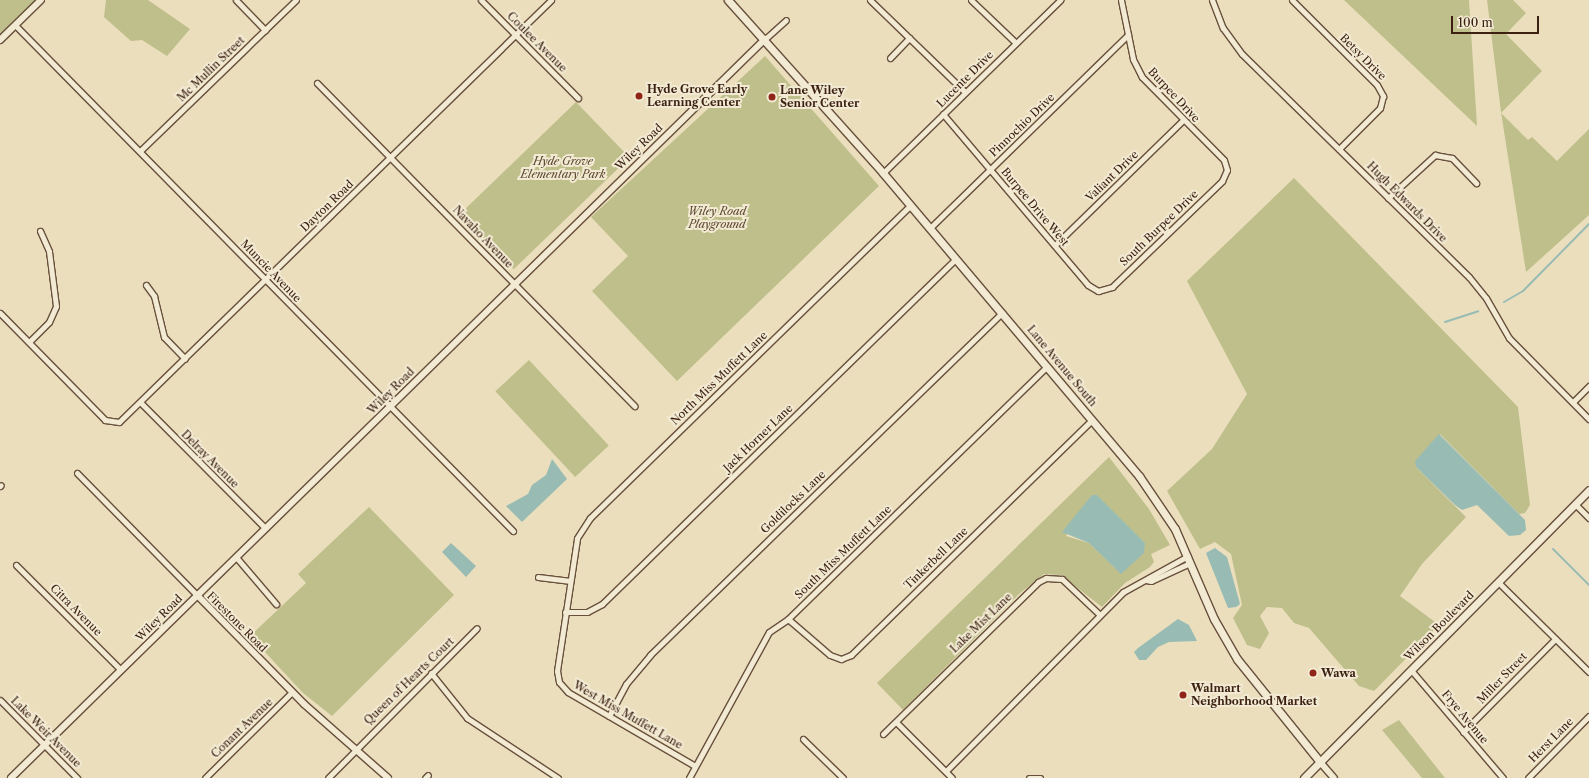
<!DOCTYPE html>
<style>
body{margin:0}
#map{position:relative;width:1589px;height:778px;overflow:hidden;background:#ebdebc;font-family:"Libre Caslon Text",serif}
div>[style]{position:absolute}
.green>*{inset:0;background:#bfbf8b;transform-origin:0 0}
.water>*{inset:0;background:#98bcb4}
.stream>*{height:2px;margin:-1px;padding:0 1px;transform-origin:1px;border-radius:1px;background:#98bcb4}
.roads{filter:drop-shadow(1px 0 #68503d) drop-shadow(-1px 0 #68503d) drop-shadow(0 1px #68503d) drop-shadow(0 -1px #68503d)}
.minor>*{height:5px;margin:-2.5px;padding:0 2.5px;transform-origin:2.5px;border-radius:2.5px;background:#f2ead3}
.tertiary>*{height:6px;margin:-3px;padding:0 3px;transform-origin:3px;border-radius:3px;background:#f2ead3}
.secondary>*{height:7px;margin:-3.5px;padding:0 3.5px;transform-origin:3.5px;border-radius:3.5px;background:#f2ead3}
.dots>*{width:11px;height:11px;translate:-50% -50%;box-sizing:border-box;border:2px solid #f2ead3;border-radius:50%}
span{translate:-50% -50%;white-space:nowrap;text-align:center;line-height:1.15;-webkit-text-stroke:4px #f2ead3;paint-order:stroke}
.street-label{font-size:11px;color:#3c2113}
.poi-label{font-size:11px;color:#3c2113;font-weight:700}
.left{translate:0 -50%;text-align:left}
.park-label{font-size:11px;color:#5d4831;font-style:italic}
.scale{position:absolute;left:1451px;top:16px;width:88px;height:18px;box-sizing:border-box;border:2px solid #3c2113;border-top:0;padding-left:5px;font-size:12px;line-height:14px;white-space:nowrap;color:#3c2113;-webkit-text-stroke:3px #f2ead3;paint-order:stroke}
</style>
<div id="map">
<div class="green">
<i style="clip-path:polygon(0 0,36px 0,0 36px)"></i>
<i style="clip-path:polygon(106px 0,148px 0,190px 29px,167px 56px,142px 40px,131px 41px,104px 17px)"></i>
<i style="clip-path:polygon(1344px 0,1469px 0,1477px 126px)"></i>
<i style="clip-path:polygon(1487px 0,1513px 0,1526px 13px,1506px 34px,1542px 71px,1501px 113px,1528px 140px,1532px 137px,1557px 161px,1589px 129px,1589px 215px,1526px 272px,1501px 112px)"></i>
<i style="clip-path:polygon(765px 56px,879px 186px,677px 381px,592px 291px,628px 256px,591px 217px)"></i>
<i style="left:576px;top:102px;width:77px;height:161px;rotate:46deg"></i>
<i style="clip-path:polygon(1294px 178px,1518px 407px,1530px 505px,1525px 513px,1519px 514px,1440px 434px,1416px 467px,1466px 517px,1422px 564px,1400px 596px,1439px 625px,1374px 691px,1359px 686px,1309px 628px,1294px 623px,1282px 608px,1267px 607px,1260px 616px,1269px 633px,1260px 649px,1247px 645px,1233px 618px,1242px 605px,1231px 554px,1215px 542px,1200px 549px,1167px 491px,1212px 449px,1247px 394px,1187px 281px)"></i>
<i style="left:529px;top:360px;width:117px;height:46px;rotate:47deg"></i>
<i style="clip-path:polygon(evenodd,1109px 457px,1149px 509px,1170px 545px,1151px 554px,1154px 562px,1150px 567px,1125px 583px,1102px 607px,1061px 575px,1044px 574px,1019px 594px,903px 710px,877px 683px,1109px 457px,1092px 495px,1115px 568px,1089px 543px,1066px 536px,1092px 495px)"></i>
<i style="clip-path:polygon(369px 507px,454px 595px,332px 716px,303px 693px,250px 636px,306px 583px,298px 574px)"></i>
<i style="clip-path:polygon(1399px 720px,1445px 778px,1422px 778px,1382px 730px)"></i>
</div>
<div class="water">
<i style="clip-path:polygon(1439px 434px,1525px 520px,1526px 530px,1520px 535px,1509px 536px,1477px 505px,1462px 510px,1455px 505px,1416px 467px,1415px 461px)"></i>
<i style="clip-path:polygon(552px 459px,567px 479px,522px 522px,506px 506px,528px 494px,532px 485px,546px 475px)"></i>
<i style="clip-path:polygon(1092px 495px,1097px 495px,1145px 543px,1144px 553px,1121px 574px,1089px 543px,1062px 532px)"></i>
<i style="clip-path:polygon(451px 543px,476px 566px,466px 577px,442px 552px)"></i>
<i style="clip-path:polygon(1215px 548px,1227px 557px,1240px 604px,1236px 607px,1228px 608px,1206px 553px)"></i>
<i style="clip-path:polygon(1178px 619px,1189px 625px,1197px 641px,1169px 642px,1158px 647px,1146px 660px,1139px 660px,1134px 652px,1138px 648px)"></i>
</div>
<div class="stream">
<i style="left:1504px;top:302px;width:22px;rotate:-30deg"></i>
<i style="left:1523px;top:291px;width:94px;rotate:-45.4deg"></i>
<i style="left:1445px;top:322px;width:35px;rotate:-18deg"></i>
<i style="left:1553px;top:549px;width:51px;rotate:45deg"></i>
</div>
<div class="roads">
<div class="minor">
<i style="left:236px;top:0;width:42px;rotate:46deg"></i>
<i style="left:481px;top:0;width:138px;rotate:45.3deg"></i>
<i style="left:870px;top:0;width:132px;rotate:44.1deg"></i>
<i style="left:971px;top:0;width:62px;rotate:43.7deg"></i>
<i style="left:1212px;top:0;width:30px;rotate:69deg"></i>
<i style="left:1223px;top:28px;width:32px;rotate:54deg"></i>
<i style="left:1242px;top:54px;width:318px;rotate:44.5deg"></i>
<i style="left:1469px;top:277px;width:27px;rotate:51deg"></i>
<i style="left:1486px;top:298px;width:46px;rotate:60.1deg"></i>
<i style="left:1509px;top:338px;width:114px;rotate:45.4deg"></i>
<i style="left:1292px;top:0;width:120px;rotate:45deg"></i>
<i style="left:1377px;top:85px;width:13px;rotate:61deg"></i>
<i style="left:1383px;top:96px;width:12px;rotate:104deg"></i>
<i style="left:1380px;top:108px;width:58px;rotate:135deg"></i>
<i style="left:15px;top:25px;width:710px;rotate:45.46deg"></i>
<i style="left:765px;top:39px;width:28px;rotate:-42deg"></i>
<i style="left:890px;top:58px;width:28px;rotate:-46deg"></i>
<i style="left:317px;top:83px;width:453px;rotate:45.5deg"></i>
<i style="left:943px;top:114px;width:224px;rotate:49.7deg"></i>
<i style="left:1088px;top:285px;width:12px;rotate:31deg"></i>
<i style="left:1098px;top:291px;width:15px;rotate:-16deg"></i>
<i style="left:1112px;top:287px;width:153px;rotate:-43.9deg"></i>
<i style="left:1222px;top:181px;width:12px;rotate:-66deg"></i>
<i style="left:1227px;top:170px;width:10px;rotate:-107deg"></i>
<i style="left:1224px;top:160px;width:117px;rotate:-134.7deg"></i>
<i style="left:1142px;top:77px;width:20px;rotate:-117deg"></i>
<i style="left:1133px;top:59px;width:60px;rotate:-101.5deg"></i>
<i style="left:140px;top:151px;width:217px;rotate:-44.1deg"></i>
<i style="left:883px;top:173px;width:248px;rotate:-44.3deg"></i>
<i style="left:1388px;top:198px;width:64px;rotate:-42.5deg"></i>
<i style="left:1435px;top:155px;width:17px;rotate:10deg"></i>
<i style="left:1452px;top:158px;width:35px;rotate:46deg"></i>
<i style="left:930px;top:228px;width:277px;rotate:-44.3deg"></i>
<i style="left:1055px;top:245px;width:179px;rotate:-44.3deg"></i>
<i style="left:146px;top:285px;width:14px;rotate:54deg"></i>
<i style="left:154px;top:296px;width:42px;rotate:76.3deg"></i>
<i style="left:164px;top:337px;width:30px;rotate:46deg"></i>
<i style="left:0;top:313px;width:150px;rotate:45.5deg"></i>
<i style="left:105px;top:420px;width:14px;rotate:8deg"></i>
<i style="left:119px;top:422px;width:604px;rotate:-44.33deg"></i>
<i style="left:29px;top:342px;width:28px;rotate:-45deg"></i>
<i style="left:49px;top:322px;width:17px;rotate:-66deg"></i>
<i style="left:56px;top:306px;width:55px;rotate:-97.3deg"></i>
<i style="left:49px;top:251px;width:22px;rotate:-114deg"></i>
<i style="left:1573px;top:402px;width:23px;rotate:-45deg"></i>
<i style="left:141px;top:403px;width:176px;rotate:45.2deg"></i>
<i style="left:77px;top:473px;width:171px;rotate:45.5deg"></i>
<i style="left:0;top:486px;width:1px;rotate:-45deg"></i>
<i style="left:1575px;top:504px;width:20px;rotate:45deg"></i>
<i style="left:236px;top:557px;width:62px;rotate:49.6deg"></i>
<i style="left:16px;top:565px;width:148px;rotate:45deg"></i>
<i style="left:538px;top:577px;width:31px;rotate:7deg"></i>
<i style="left:1146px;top:580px;width:5px;rotate:11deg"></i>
<i style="left:1151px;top:581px;width:43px;rotate:-24.8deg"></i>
<i style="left:1498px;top:582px;width:128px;rotate:44.7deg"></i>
<i style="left:565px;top:612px;width:22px"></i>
<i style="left:587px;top:612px;width:17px;rotate:-28deg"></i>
<i style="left:602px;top:604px;width:494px;rotate:-44.3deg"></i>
<i style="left:788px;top:619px;width:55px;rotate:40.6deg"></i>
<i style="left:830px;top:655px;width:12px;rotate:20deg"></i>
<i style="left:841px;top:659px;width:11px;rotate:-22deg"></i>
<i style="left:851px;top:655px;width:337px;rotate:-44.3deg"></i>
<i style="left:1411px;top:670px;width:142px;rotate:49.6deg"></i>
<i style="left:431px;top:673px;width:58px;rotate:51.3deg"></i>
<i style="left:467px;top:718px;width:109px;rotate:33.4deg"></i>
<i style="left:0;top:700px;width:110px;rotate:45.4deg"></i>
<i style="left:609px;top:716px;width:36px;rotate:-62deg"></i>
<i style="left:626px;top:684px;width:38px;rotate:-50deg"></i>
<i style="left:650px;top:655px;width:491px;rotate:-44.2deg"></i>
<i style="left:896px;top:722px;width:79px;rotate:45deg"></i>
<i style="left:1463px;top:732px;width:131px;rotate:-45.3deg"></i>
<i style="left:883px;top:734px;width:217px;rotate:-44.4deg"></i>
<i style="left:1038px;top:582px;width:9px;rotate:-27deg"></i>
<i style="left:1046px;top:578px;width:16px;rotate:4deg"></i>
<i style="left:1062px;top:579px;width:52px;rotate:43.5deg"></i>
<i style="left:803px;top:739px;width:56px;rotate:44.3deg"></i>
<i style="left:695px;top:766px;width:147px;rotate:-149.8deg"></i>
<i style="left:568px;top:692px;width:13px;rotate:-132deg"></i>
<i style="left:559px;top:682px;width:11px;rotate:-100deg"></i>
<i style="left:557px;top:671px;width:134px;rotate:-81.4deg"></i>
<i style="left:577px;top:538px;width:24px;rotate:-57deg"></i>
<i style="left:590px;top:518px;width:448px;rotate:-44.3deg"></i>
<i style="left:946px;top:771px;width:252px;rotate:-45.3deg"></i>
<i style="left:1123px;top:592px;width:74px;rotate:-29deg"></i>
<i style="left:205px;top:778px;width:122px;rotate:-44.7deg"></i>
<i style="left:328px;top:778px;width:211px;rotate:-45.2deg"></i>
<i style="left:425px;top:778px;width:4px;rotate:-45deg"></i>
<i style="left:689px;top:778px;width:166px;rotate:-61.3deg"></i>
<i style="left:769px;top:632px;width:23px;rotate:-34deg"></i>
<i style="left:788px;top:619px;width:362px;rotate:-44.3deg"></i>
<i style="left:1029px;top:778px;width:11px"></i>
<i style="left:1528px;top:778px;width:87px;rotate:-45.5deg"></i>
</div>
<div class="tertiary">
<i style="left:0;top:40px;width:57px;rotate:-44.3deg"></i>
<i style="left:197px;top:595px;width:153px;rotate:45.5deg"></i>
<i style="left:304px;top:704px;width:112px;rotate:41.4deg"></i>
<i style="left:1320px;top:762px;width:21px;rotate:49deg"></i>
<i style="left:11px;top:778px;width:1056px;rotate:-44.42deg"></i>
</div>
<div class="secondary">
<i style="left:728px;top:0;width:232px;rotate:48.1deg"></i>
<i style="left:883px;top:173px;width:397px;rotate:49.8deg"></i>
<i style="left:1139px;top:476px;width:64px;rotate:55.8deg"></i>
<i style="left:1175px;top:529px;width:98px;rotate:66.6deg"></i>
<i style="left:1214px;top:619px;width:46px;rotate:60.1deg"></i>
<i style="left:1237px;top:659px;width:132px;rotate:51.1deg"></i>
<i style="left:1304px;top:778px;width:405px;rotate:-45.3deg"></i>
</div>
</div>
<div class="dots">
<i style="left:639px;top:96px;background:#8f2418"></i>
<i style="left:772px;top:97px;background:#8f2418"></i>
<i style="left:1313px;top:673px;background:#8f2418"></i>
<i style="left:1183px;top:695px;background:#8f2418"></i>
</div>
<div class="street-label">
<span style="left:537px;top:42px;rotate:45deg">Coulee Avenue</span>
<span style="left:1363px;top:57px;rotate:45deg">Betsy Drive</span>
<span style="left:211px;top:69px;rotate:-44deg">Mc Mullin Street</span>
<span style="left:965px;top:79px;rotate:-45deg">Lucente Drive</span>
<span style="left:1174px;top:95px;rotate:47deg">Burpee Drive</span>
<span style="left:1022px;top:125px;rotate:-44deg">Pinnochio Drive</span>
<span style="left:639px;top:147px;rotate:-44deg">Wiley Road</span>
<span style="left:1112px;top:176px;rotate:-44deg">Valiant Drive</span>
<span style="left:1407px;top:202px;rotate:45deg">Hugh Edwards Drive</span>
<span style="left:327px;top:206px;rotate:-44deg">Dayton Road</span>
<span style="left:1035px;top:207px;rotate:50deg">Burpee Drive West</span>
<span style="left:1159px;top:228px;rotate:-44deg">South Burpee Drive</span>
<span style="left:483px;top:237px;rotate:46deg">Navaho Avenue</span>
<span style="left:271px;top:271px;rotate:46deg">Muncie Avenue</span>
<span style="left:1062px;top:366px;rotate:50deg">Lane Avenue South</span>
<span style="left:719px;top:378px;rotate:-44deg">North Miss Muffett Lane</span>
<span style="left:391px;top:391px;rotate:-45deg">Wiley Road</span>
<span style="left:758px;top:438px;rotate:-44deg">Jack Horner Lane</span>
<span style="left:210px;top:459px;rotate:45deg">Delray Avenue</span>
<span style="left:793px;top:502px;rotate:-44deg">Goldilocks Lane</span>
<span style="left:843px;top:552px;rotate:-44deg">South Miss Muffett Lane</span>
<span style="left:936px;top:558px;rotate:-44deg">Tinkerbell Lane</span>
<span style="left:76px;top:610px;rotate:45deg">Citra Avenue</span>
<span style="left:159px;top:618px;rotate:-45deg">Wiley Road</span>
<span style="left:237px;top:622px;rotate:45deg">Firestone Road</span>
<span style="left:981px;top:623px;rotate:-44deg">Lake Mist Lane</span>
<span style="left:1439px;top:626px;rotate:-45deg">Wilson Boulevard</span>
<span style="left:1502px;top:678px;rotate:-46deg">Miller Street</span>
<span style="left:409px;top:681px;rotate:-44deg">Queen of Hearts Court</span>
<span style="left:628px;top:715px;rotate:30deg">West Miss Muffett Lane</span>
<span style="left:1465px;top:717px;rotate:50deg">Frye Avenue</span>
<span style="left:242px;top:728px;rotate:-44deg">Conant Avenue</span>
<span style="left:46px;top:732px;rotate:45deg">Lake Weir Avenue</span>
<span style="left:1551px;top:740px;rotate:-45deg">Herst Lane</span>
</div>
<div class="poi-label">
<span class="left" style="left:647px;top:96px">Hyde Grove Early<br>Learning Center</span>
<span class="left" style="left:780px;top:97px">Lane Wiley<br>Senior Center</span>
<span class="left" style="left:1321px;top:673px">Wawa</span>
<span class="left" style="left:1191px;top:695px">Walmart<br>Neighborhood Market</span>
</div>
<div class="park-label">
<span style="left:563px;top:168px">Hyde Grove<br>Elementary Park</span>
<span style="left:717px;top:218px">Wiley Road<br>Playground</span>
</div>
<div class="scale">100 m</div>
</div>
